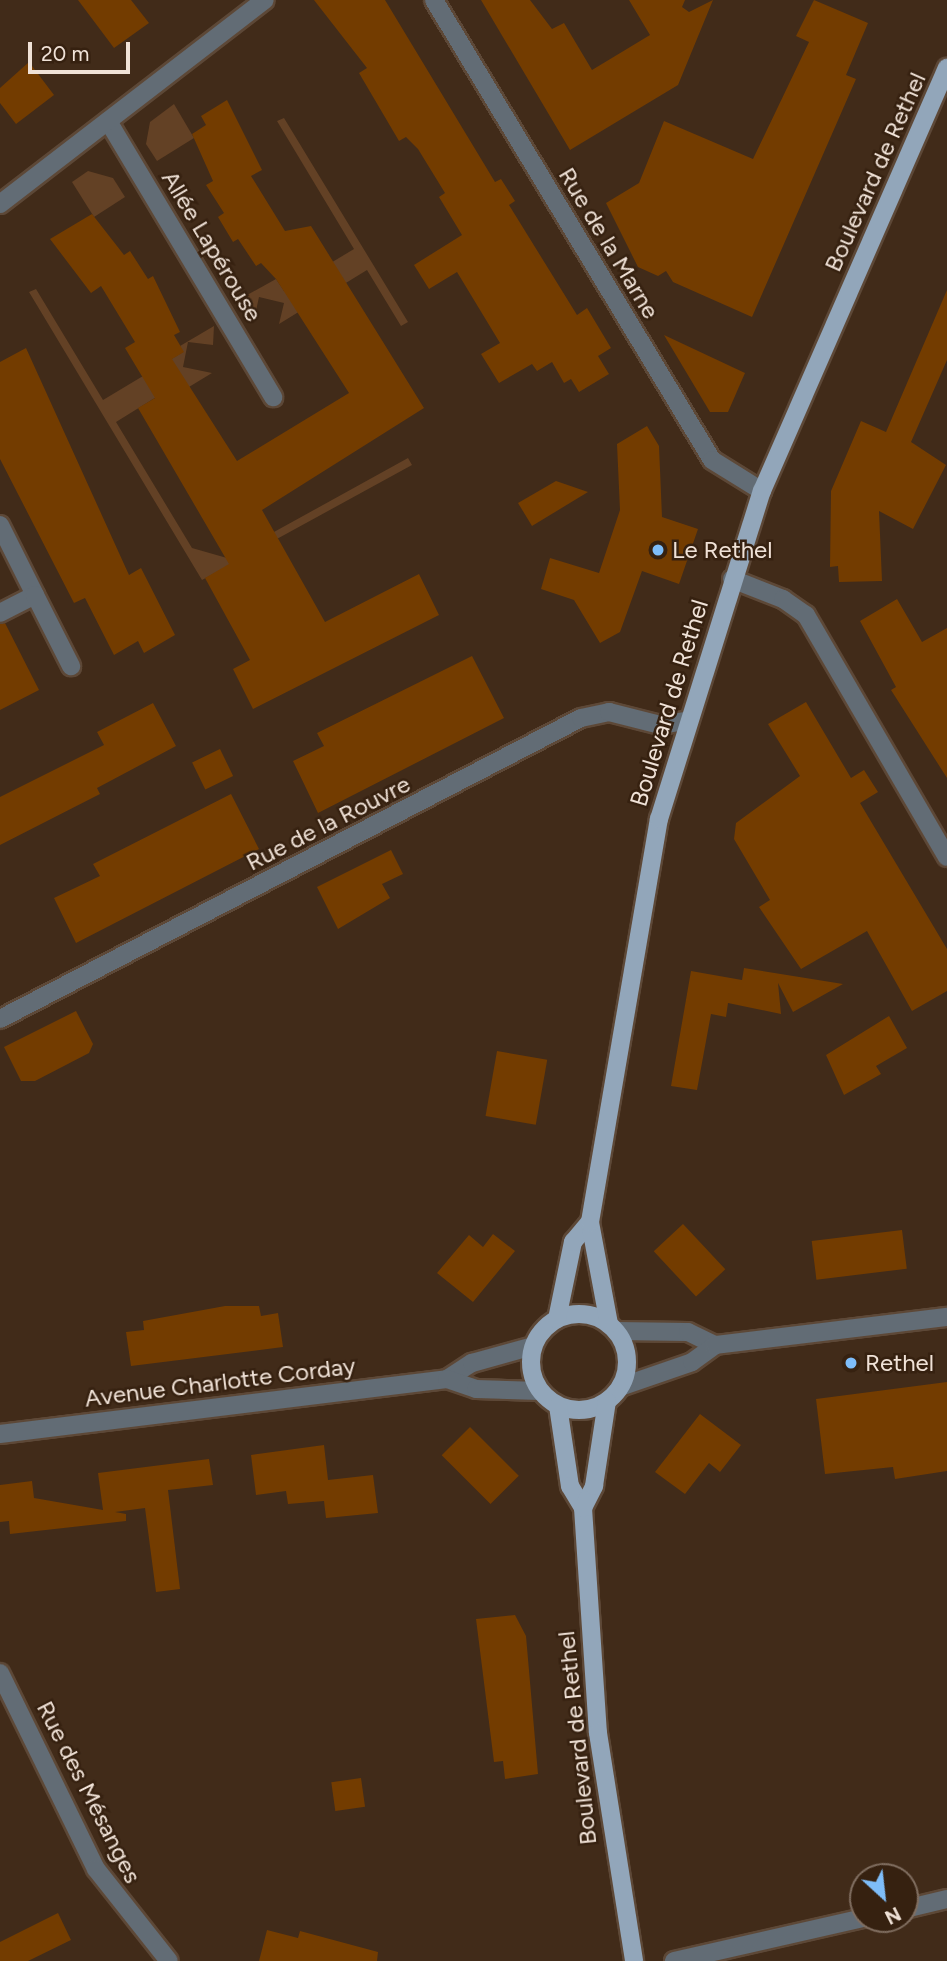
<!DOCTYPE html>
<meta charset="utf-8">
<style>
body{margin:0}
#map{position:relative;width:947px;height:1961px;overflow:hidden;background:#412b19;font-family:Figtree,sans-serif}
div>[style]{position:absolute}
.green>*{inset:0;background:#634125}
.building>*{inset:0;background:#733c00;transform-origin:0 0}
.roads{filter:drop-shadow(2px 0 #5d4837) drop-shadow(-2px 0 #5d4837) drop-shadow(0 2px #5d4837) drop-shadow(0 -2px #5d4837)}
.minor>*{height:18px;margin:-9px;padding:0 9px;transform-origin:9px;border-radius:9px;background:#626c75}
.major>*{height:18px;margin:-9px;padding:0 9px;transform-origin:9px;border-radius:9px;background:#92a6ba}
.major>.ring{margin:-9px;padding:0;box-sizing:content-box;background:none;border:18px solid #92a6ba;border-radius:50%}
.dots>*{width:19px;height:19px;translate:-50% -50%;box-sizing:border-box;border:4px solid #362110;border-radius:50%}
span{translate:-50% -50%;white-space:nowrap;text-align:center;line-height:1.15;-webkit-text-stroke:5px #362110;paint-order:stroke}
.street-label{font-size:24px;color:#f0e2d7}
.poi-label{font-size:24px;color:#f0e2d7}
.left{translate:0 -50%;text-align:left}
.north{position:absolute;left:849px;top:1863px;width:70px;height:70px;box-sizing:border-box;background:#362110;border:2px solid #806e60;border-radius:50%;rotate:153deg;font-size:19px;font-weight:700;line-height:28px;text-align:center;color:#f0e2d7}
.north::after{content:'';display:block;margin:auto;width:24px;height:32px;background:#7ebdf9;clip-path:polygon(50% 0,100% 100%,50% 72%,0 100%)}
.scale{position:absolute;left:28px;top:42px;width:102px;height:32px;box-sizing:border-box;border:4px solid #f0e2d7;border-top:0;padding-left:9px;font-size:21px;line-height:24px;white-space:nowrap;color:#f0e2d7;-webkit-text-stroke:5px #362110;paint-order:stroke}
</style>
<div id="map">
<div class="green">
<i style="clip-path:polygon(174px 104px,194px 138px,157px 161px,146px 144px,150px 122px)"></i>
<i style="clip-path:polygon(284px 118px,408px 322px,401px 326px,367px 270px,279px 324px,284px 303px,259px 297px,254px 320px,240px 299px,276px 279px,284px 291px,354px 249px,277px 121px)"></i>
<i style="clip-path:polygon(88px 171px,113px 178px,125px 197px,94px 217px,72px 182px)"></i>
<i style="clip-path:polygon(36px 289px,103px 400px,183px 352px,180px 346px,214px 326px,213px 345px,188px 342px,183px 367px,212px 373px,184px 390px,179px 383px,116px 422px,192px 548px,227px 558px,408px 458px,412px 465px,202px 580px,29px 292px)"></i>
</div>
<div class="building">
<i style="clip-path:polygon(78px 0,131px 0,149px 23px,114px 48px)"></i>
<i style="clip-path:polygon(314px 0,385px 0,495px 182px,501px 179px,515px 201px,509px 205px,577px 315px,587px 308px,611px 348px,598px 356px,609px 374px,579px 392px,571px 379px,564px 383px,552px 362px,537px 371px,532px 364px,499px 383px,481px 354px,500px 343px,457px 272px,429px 289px,414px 265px,462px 235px,439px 197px,445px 193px,418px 149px,406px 137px,399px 141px,359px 73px,367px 68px)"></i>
<i style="clip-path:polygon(481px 0,530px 0,552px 29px,564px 23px,592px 70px,650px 35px,629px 0,685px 0,682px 7px,689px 12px,713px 0,678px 85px,570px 150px)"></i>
<i style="clip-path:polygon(814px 0,868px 23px,846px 75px,856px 79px,752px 317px,673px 282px,666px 271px,658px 276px,638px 267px,606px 203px,639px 183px,664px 121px,753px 159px,809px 42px,796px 36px)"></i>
<i style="clip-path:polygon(29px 62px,54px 95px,16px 124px,0 103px,0 88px)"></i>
<i style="clip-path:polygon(227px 100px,262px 170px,251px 176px,285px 231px,311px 226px,424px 408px,262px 510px,325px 622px,419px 574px,439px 615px,253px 709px,233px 669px,250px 660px,205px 578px,229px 564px,138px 408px,155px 398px,125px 348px,135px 342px,101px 286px,91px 293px,50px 239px,92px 214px,124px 255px,130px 251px,148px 279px,153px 276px,180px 332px,174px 335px,184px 352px,172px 359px,237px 461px,349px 393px,276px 279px,261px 263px,256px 266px,238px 239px,233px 242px,218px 217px,224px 213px,206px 185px,213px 181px,192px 134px,206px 125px,201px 116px)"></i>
<i style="clip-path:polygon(947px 290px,947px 360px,911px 442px,946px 465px,913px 529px,879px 511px,882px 581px,839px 582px,838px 566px,830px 567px,831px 491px,861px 421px,886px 432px)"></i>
<i style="clip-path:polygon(664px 335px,745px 373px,728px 412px,710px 412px)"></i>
<i style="clip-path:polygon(26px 348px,129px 575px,141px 568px,175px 635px,144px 653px,138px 641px,114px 655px,85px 598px,74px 603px,0 459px,0 362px)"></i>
<i style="clip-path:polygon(647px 426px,659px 446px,662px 517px,698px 529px,679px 584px,642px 571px,620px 632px,600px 643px,574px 600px,541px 589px,550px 558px,599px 573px,620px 510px,617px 444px)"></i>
<i style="clip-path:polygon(556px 481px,588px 492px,532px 526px,518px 503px)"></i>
<i style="clip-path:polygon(897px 599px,922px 642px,947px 628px,947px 778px,891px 690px,896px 687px,860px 621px)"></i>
<i style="clip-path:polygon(5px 623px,39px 690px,0 710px,0 624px)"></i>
<i style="clip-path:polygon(472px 656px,504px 718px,318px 813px,293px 761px,324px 746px,317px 733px)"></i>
<i style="clip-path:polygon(806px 702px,851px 778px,864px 770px,878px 792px,860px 803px,947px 949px,947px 991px,912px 1011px,867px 931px,801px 969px,759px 907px,770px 900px,734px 839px,736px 823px,800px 776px,768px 724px)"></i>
<i style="clip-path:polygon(153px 703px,176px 746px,97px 788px,100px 794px,0 845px,0 797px,104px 745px,97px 732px)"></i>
<i style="left:220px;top:749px;width:30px;height:31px;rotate:64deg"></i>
<i style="clip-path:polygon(231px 794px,259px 849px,76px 943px,54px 898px,100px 876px,93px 864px)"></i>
<i style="clip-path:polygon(391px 850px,403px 874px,382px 884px,390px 898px,338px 929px,317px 887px)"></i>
<i style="clip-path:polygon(744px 968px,843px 984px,793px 1012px,778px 983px,781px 1014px,728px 1003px,726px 1017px,711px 1014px,697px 1090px,671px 1086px,691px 971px,742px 980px)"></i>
<i style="clip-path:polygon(76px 1011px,93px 1044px,89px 1053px,35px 1081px,21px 1081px,4px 1047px)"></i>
<i style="clip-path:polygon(889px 1016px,907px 1048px,876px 1066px,881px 1074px,844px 1095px,826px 1055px)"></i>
<i style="left:497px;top:1051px;width:51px;height:66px;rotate:10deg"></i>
<i style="left:683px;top:1224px;width:62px;height:40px;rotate:47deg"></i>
<i style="left:902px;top:1230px;width:39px;height:91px;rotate:83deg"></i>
<i style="clip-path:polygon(493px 1234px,515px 1251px,473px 1302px,437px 1273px,469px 1235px,483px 1247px)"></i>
<i style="clip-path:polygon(225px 1306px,259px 1306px,261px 1316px,278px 1313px,283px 1347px,131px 1366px,126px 1332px,144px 1330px,143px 1321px)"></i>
<i style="clip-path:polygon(947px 1382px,947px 1471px,895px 1479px,893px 1467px,825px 1474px,816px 1399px)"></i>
<i style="clip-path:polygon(700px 1414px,741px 1445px,720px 1472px,709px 1463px,685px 1494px,655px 1472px)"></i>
<i style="left:470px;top:1427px;width:69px;height:40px;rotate:45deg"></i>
<i style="clip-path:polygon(324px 1445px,328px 1480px,373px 1475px,378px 1513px,326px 1518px,324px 1501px,288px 1504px,286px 1491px,256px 1495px,251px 1455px)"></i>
<i style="clip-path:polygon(209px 1459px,213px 1485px,168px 1490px,180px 1589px,156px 1592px,145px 1508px,115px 1512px,126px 1514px,126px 1521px,10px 1534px,9px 1521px,0 1522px,0 1485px,32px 1481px,34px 1498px,103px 1510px,98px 1473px)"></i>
<i style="clip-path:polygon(515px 1615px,526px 1636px,538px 1774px,505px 1779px,503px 1761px,494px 1762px,476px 1619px)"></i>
<i style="left:361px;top:1778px;width:29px;height:30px;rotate:82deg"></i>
<i style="clip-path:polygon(58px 1913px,71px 1940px,28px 1961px,0 1961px,0 1942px)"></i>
<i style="clip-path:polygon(267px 1930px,298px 1938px,300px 1931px,378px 1952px,377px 1961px,259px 1961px)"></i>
</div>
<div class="roads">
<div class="minor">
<i style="left:434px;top:0;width:537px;rotate:58.85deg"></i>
<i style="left:712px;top:460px;width:59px;rotate:31.8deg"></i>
<i style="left:108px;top:121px;width:322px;rotate:59.1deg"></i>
<i style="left:0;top:204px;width:334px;rotate:-37.6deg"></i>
<i style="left:0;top:525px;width:78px;rotate:63.4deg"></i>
<i style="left:35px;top:595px;width:39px;rotate:153deg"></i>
<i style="left:732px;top:579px;width:55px;rotate:21.4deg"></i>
<i style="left:783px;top:599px;width:28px;rotate:35deg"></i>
<i style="left:806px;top:615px;width:280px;rotate:59.8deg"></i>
<i style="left:35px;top:595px;width:80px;rotate:63.1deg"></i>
<i style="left:0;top:1019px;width:654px;rotate:-27.39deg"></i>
<i style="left:581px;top:718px;width:29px;rotate:-12deg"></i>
<i style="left:609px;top:712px;width:53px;rotate:14.3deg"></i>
<i style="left:660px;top:725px;width:26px;rotate:-9deg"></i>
<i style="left:616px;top:1331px;width:72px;rotate:0.8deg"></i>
<i style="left:688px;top:1332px;width:30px;rotate:26deg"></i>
<i style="left:447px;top:1379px;width:30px;rotate:-33deg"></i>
<i style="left:472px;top:1363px;width:63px;rotate:-15.6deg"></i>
<i style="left:620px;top:1387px;width:76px;rotate:-19.1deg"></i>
<i style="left:692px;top:1362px;width:29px;rotate:-36deg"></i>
<i style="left:715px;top:1345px;width:234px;rotate:-6.9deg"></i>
<i style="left:0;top:1434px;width:450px;rotate:-7deg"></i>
<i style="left:447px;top:1379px;width:31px;rotate:19deg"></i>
<i style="left:476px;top:1389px;width:64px;rotate:1.8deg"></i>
<i style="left:0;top:1673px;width:218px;rotate:63.9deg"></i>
<i style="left:96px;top:1869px;width:117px;rotate:51.6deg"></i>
<i style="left:905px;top:1909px;width:43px;rotate:-13.4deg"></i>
<i style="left:674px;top:1961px;width:194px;rotate:-12.8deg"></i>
</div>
<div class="major">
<i class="ring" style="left:531px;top:1314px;width:78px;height:78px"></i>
<i style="left:557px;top:1319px;width:79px;rotate:-78.3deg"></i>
<i style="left:573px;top:1242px;width:26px;rotate:-50deg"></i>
<i style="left:609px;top:1324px;width:104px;rotate:-100.6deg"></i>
<i style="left:590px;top:1222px;width:409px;rotate:-80.3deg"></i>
<i style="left:659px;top:819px;width:344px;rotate:-72.6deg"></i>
<i style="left:762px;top:491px;width:462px;rotate:-66.4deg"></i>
<i style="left:558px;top:1406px;width:81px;rotate:81.5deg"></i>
<i style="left:570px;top:1486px;width:26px;rotate:59deg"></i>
<i style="left:583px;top:1508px;width:225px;rotate:86.2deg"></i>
<i style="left:598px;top:1733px;width:231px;rotate:81deg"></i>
<i style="left:583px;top:1508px;width:25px;rotate:-63deg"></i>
<i style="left:594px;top:1486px;width:86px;rotate:-81.3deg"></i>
</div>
</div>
<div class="dots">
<i style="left:658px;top:550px;background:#7ebdf9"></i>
<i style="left:851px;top:1363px;background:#7ebdf9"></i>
</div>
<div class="street-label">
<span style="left:875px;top:172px;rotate:-66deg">Boulevard de Rethel</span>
<span style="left:609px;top:243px;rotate:59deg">Rue de la Marne</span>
<span style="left:212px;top:246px;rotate:59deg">Allée Lapérouse</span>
<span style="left:669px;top:703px;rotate:-73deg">Boulevard de Rethel</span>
<span style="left:328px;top:823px;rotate:-27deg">Rue de la Rouvre</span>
<span style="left:220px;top:1382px;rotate:-7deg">Avenue Charlotte Corday</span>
<span style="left:577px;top:1738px;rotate:-96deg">Boulevard de Rethel</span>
<span style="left:89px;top:1792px;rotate:63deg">Rue des Mésanges</span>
</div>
<div class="poi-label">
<span class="left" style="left:672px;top:550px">Le Rethel</span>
<span class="left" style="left:865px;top:1363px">Rethel</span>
</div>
<div class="north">N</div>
<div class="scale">20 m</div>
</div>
